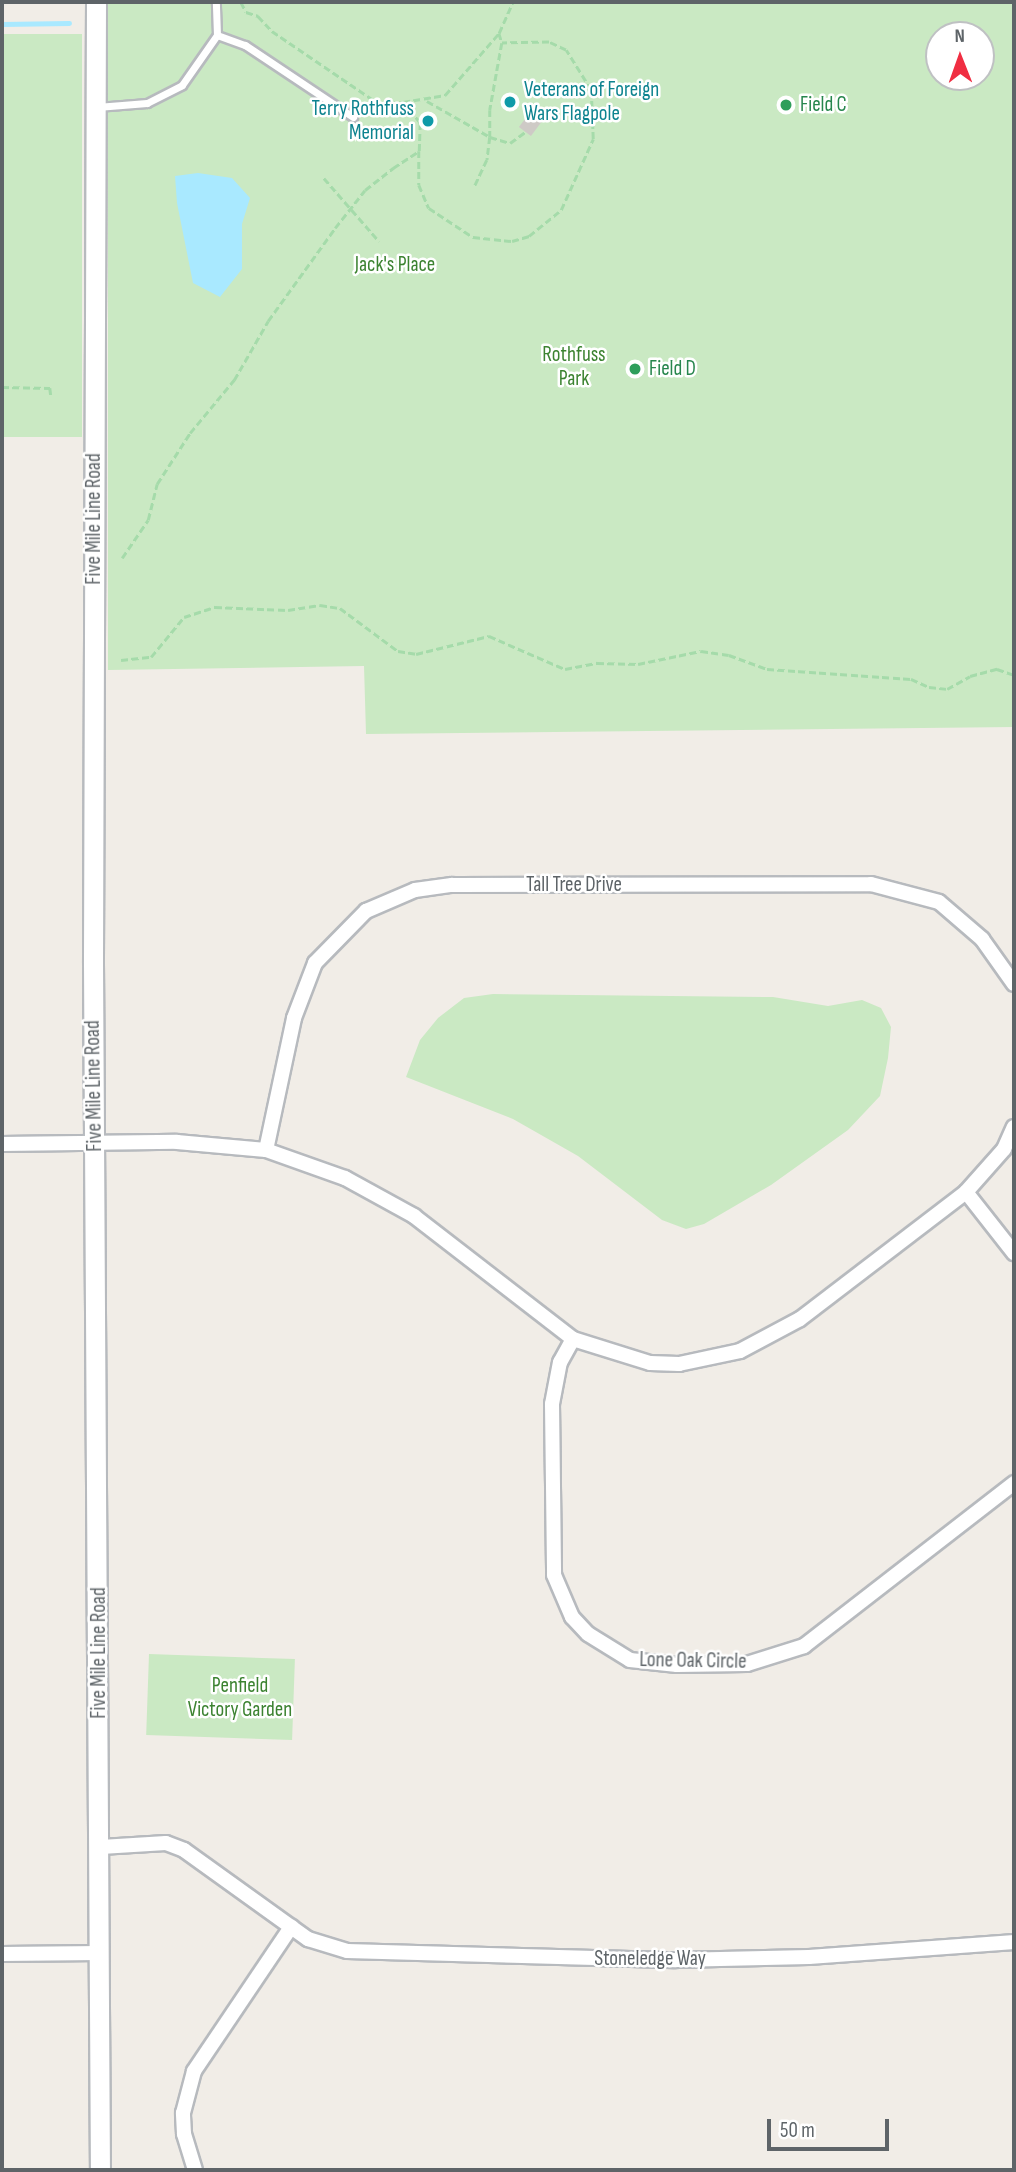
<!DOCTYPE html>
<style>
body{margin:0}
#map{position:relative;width:1016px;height:2172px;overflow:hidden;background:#f1ede7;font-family:"Sofia Sans Condensed",sans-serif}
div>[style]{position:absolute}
.green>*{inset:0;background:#cae9c3;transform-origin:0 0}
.water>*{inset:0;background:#a9e9ff}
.stream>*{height:5px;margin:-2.5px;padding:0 2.5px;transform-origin:2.5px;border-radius:2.5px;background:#a9e9ff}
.building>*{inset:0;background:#cecac6;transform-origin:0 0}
.path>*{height:2.5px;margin-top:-1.25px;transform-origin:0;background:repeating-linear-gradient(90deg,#a5dbaa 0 7px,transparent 0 10.5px)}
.roads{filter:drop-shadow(2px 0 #b7babe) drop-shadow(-2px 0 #b7babe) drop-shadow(0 2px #b7babe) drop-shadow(0 -2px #b7babe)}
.lane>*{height:7px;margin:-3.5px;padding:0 3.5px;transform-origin:3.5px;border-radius:3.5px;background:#fff}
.street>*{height:14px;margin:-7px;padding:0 7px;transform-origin:7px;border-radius:7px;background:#fff}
.secondary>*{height:19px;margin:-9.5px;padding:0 9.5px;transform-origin:9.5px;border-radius:9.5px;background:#fff}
.dots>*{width:19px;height:19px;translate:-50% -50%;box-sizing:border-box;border:4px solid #fff;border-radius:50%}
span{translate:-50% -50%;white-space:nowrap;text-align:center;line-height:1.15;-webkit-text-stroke:5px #fff;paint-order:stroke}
.culture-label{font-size:21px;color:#0d838f}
.left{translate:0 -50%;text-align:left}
.right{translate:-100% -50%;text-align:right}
.leisure-label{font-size:21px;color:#27864d}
.park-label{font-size:21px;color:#3c8331}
.street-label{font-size:21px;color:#5e6468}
.frame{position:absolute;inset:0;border:4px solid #5e6468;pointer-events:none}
.north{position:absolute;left:925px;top:21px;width:70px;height:70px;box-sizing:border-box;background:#fff;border:2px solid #bfc1c3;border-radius:50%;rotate:359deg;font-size:19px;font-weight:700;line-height:28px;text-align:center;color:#5e6468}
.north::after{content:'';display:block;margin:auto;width:24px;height:32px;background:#f02e42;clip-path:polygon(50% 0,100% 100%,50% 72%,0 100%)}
.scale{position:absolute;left:767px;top:2119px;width:122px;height:32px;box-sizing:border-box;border:4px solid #5e6468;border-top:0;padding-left:9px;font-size:21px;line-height:24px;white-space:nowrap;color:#5e6468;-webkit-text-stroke:5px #fff;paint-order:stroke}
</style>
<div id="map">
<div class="green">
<i style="clip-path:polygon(evenodd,108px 2px,1014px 2px,1014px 727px,366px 734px,364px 666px,108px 670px,108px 2px,939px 35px,981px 35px,981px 77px,939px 77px,939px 35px)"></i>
<i style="left:82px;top:34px;width:403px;height:80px;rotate:90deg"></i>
<i style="clip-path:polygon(493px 994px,773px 997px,828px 1006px,862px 1000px,881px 1008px,891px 1027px,888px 1058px,880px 1096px,848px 1130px,771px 1185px,704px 1224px,686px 1229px,662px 1220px,578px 1156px,513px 1119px,406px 1077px,420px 1040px,438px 1018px,464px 998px)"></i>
<i style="left:149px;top:1654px;width:146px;height:81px;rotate:2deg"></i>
</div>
<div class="water">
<i style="clip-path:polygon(198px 173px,232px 178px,250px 198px,242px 224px,242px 269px,220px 297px,193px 283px,177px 203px,175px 176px)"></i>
</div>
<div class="stream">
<i style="left:2px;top:24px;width:67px;rotate:-0.9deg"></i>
</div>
<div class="building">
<i style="left:531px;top:111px;width:15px;height:20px;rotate:37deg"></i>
</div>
<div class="path">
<i style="left:241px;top:2px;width:11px;rotate:63deg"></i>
<i style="left:246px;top:12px;width:13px;rotate:18deg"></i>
<i style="left:258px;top:16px;width:21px;rotate:47deg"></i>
<i style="left:272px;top:31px;width:128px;rotate:34.2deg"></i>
<i style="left:378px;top:103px;width:25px;rotate:-2deg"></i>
<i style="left:499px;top:33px;width:10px;rotate:73deg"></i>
<i style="left:502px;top:43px;width:68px;rotate:100.2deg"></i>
<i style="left:490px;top:110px;width:27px;rotate:90deg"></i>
<i style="left:490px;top:137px;width:21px;rotate:17deg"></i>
<i style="left:510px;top:143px;width:19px;rotate:-36deg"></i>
<i style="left:427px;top:101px;width:73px;rotate:29.7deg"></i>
<i style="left:490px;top:137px;width:23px;rotate:97deg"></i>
<i style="left:487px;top:160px;width:31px;rotate:115deg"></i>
<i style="left:419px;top:151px;width:28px;rotate:-88deg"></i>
<i style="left:420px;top:123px;width:27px;rotate:-129deg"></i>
<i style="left:403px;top:102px;width:43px;rotate:-9.5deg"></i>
<i style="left:445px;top:95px;width:82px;rotate:-48.9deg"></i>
<i style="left:499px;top:33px;width:34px;rotate:-66deg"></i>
<i style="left:324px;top:178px;width:84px;rotate:48.9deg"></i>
<i style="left:2px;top:387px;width:48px;rotate:1.2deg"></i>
<i style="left:50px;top:388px;width:8px;rotate:83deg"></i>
<i style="left:122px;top:558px;width:46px;rotate:-55.6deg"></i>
<i style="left:148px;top:520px;width:37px;rotate:-76deg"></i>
<i style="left:157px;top:484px;width:61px;rotate:-57.1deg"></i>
<i style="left:190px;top:433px;width:69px;rotate:-50.3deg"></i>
<i style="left:234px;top:380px;width:68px;rotate:-60deg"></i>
<i style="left:268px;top:321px;width:115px;rotate:-54.2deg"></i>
<i style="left:335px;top:228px;width:48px;rotate:-51.7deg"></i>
<i style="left:365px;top:190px;width:36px;rotate:-38deg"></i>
<i style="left:393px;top:168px;width:31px;rotate:-33deg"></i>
<i style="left:419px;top:151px;width:34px;rotate:90deg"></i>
<i style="left:419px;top:185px;width:25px;rotate:67deg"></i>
<i style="left:429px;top:208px;width:53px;rotate:33.4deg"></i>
<i style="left:473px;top:237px;width:39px;rotate:6deg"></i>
<i style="left:512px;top:241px;width:18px;rotate:-16deg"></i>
<i style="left:529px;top:236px;width:41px;rotate:-39.1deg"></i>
<i style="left:561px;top:210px;width:78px;rotate:-65.7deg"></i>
<i style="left:593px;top:139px;width:49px;rotate:-92.3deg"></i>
<i style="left:591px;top:90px;width:47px;rotate:-122deg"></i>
<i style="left:566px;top:50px;width:19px;rotate:-155deg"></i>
<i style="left:549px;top:42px;width:47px;rotate:178.8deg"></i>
<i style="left:121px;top:660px;width:30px;rotate:-6deg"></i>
<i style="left:151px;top:657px;width:52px;rotate:-50.5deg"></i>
<i style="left:184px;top:617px;width:33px;rotate:-18deg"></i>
<i style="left:215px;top:607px;width:73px;rotate:2.4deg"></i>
<i style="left:288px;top:610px;width:32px;rotate:-9deg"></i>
<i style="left:320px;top:605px;width:20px;rotate:9deg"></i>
<i style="left:340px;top:608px;width:72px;rotate:36.6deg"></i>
<i style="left:398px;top:651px;width:18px;rotate:9deg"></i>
<i style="left:416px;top:654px;width:75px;rotate:-13.9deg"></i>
<i style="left:489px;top:636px;width:83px;rotate:23.5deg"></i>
<i style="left:565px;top:669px;width:33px;rotate:-11deg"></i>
<i style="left:597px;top:663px;width:41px;rotate:1.4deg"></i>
<i style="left:638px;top:664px;width:64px;rotate:-11.7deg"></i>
<i style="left:701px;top:651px;width:28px;rotate:8deg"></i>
<i style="left:729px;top:655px;width:40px;rotate:20.2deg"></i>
<i style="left:767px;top:669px;width:144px;rotate:4deg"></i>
<i style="left:911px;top:679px;width:20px;rotate:24deg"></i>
<i style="left:929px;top:687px;width:18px;rotate:6deg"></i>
<i style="left:947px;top:689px;width:26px;rotate:-29deg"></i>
<i style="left:970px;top:676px;width:28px;rotate:-15deg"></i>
<i style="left:997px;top:669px;width:18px;rotate:19deg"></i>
</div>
<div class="roads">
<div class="lane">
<i style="left:217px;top:35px;width:30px;rotate:20deg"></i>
<i style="left:245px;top:45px;width:130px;rotate:33.7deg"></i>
<i style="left:97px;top:107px;width:50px;rotate:-4.6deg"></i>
<i style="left:147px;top:103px;width:39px;rotate:-27deg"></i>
<i style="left:182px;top:85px;width:61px;rotate:-55deg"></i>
<i style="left:217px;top:35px;width:33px;rotate:-92deg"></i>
</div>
<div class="street">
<i style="left:2px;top:1144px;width:175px;rotate:-0.7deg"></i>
<i style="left:177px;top:1142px;width:89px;rotate:5.1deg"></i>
<i style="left:266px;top:1150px;width:84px;rotate:19.5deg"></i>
<i style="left:345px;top:1178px;width:79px;rotate:28.8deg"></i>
<i style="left:414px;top:1216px;width:201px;rotate:37.7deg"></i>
<i style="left:573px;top:1339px;width:81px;rotate:17.3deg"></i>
<i style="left:650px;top:1363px;width:29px;rotate:2deg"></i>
<i style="left:679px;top:1364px;width:62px;rotate:-12deg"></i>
<i style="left:740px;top:1351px;width:68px;rotate:-28.1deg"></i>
<i style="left:800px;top:1319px;width:209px;rotate:-37.4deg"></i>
<i style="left:966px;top:1192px;width:57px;rotate:-48.5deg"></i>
<i style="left:1004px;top:1149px;width:24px;rotate:-66deg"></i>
<i style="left:266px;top:1150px;width:135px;rotate:-78deg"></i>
<i style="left:294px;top:1018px;width:59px;rotate:-69.1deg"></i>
<i style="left:315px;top:963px;width:73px;rotate:-45.6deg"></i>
<i style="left:366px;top:911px;width:53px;rotate:-23.2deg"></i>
<i style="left:415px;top:890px;width:37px;rotate:-8deg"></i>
<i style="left:452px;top:885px;width:419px;rotate:-0.1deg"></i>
<i style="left:871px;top:884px;width:70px;rotate:14.8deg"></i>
<i style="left:939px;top:902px;width:57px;rotate:40.7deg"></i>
<i style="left:982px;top:939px;width:55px;rotate:54.6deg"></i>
<i style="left:966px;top:1192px;width:78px;rotate:51.8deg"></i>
<i style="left:573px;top:1339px;width:26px;rotate:119deg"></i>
<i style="left:560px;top:1362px;width:43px;rotate:100.8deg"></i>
<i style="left:552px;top:1404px;width:171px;rotate:89.3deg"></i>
<i style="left:554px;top:1575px;width:46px;rotate:66.8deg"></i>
<i style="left:572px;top:1617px;width:23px;rotate:47deg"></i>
<i style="left:588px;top:1634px;width:49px;rotate:31.8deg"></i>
<i style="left:630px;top:1660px;width:47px;rotate:6.1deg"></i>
<i style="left:677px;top:1665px;width:70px;rotate:-0.8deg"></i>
<i style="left:747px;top:1664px;width:60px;rotate:-17.5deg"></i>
<i style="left:804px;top:1646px;width:266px;rotate:-37.8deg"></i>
<i style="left:101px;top:1847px;width:65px;rotate:-3.5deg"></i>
<i style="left:166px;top:1843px;width:19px;rotate:21deg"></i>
<i style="left:184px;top:1850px;width:153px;rotate:35.7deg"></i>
<i style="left:308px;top:1939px;width:41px;rotate:17.1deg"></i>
<i style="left:347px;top:1951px;width:329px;rotate:1.6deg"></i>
<i style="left:676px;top:1960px;width:133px;rotate:-1.3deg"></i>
<i style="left:809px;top:1957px;width:206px;rotate:-4.2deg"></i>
<i style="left:2px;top:1954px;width:98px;rotate:-0.6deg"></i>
<i style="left:195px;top:2170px;width:38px;rotate:-107deg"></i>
<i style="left:184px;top:2134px;width:21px;rotate:-93deg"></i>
<i style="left:183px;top:2113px;width:43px;rotate:-75.3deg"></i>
<i style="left:194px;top:2071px;width:174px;rotate:-56deg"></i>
</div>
<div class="secondary">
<i style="left:96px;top:2px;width:961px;rotate:90.18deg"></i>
<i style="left:93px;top:963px;width:1207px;rotate:89.67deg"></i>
</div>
</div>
<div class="dots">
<i style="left:510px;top:102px;background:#0f9aa8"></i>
<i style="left:786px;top:105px;background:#2e9e5b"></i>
<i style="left:428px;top:121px;background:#0f9aa8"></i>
<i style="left:635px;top:369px;background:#2e9e5b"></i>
</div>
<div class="culture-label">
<span class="left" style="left:524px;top:102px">Veterans of Foreign<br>Wars Flagpole</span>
<span class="right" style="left:414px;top:121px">Terry Rothfuss<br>Memorial</span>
</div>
<div class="leisure-label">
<span class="left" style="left:800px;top:105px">Field C</span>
<span class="left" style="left:649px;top:369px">Field D</span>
</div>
<div class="park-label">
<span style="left:395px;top:265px">Jack's Place</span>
<span style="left:574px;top:367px">Rothfuss<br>Park</span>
<span style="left:240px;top:1698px">Penfield<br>Victory Garden</span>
</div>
<div class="street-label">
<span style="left:94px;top:519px;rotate:-90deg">Five Mile Line Road</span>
<span style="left:574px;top:885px">Tall Tree Drive</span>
<span style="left:94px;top:1086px;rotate:-91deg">Five Mile Line Road</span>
<span style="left:99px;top:1653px;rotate:-90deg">Five Mile Line Road</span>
<span style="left:693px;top:1661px;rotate:1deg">Lone Oak Circle</span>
<span style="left:650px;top:1959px">Stoneledge Way</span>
</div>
<div class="frame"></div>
<div class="north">N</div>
<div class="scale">50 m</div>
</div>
